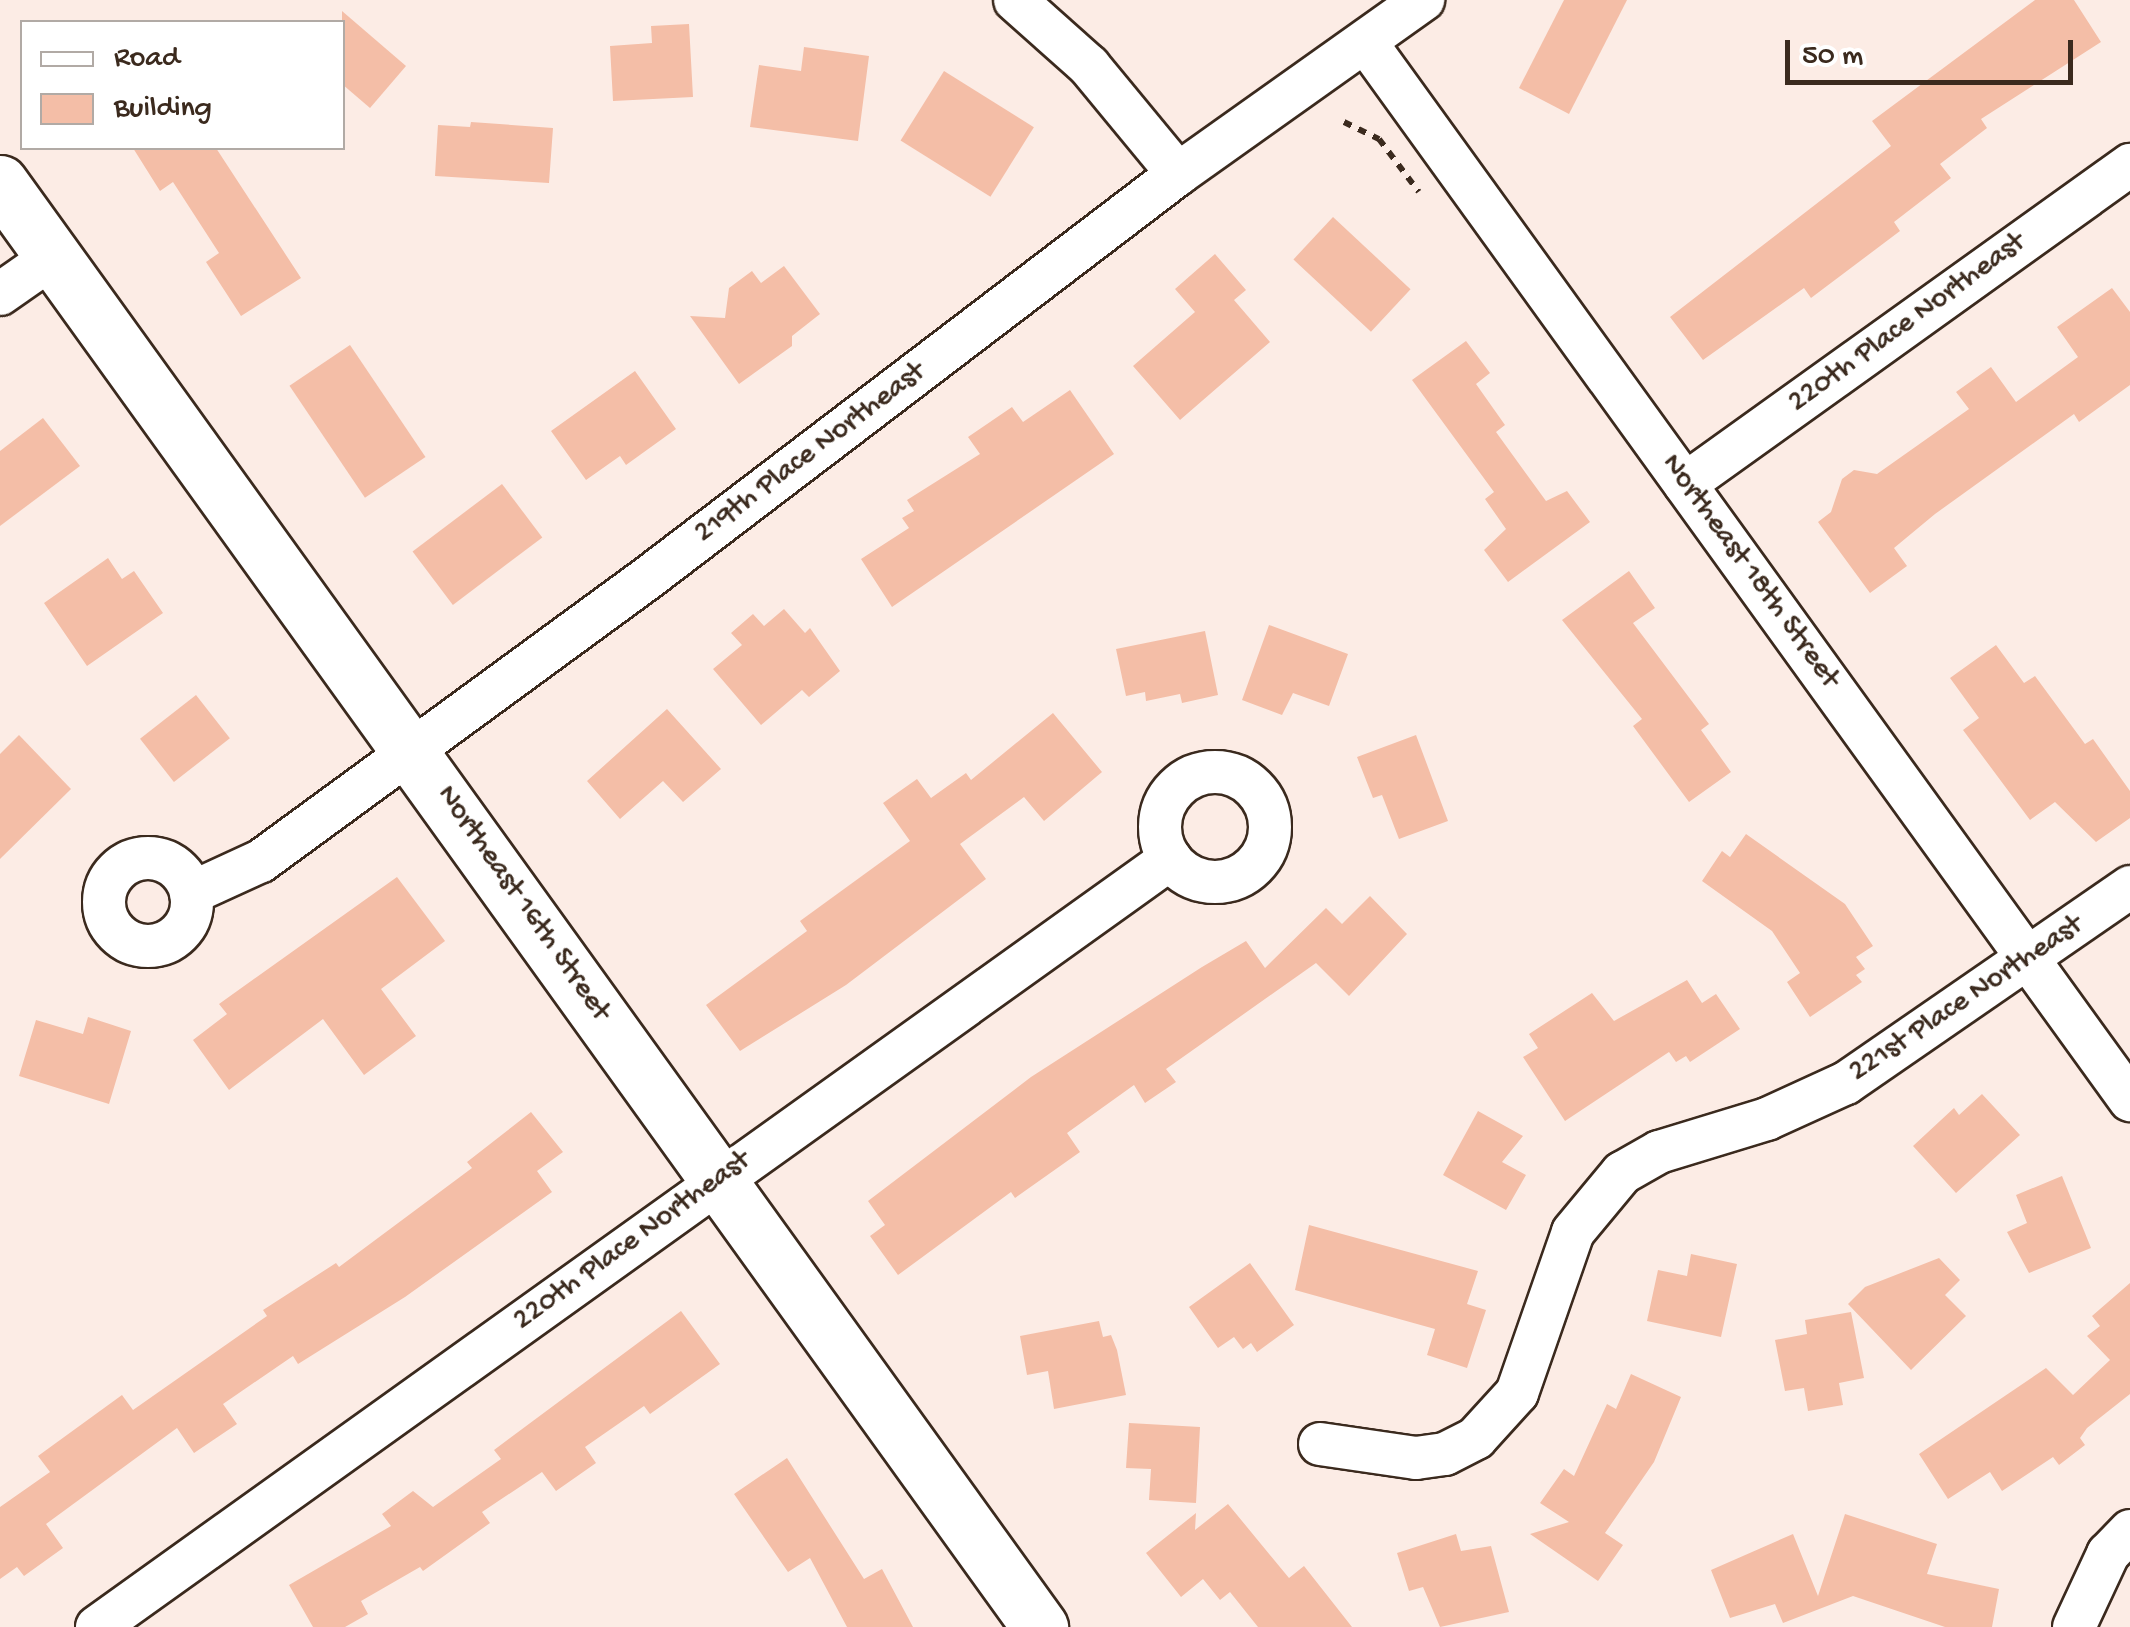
<!DOCTYPE html>
<style>
body{margin:0}
#map{position:relative;width:2130px;height:1627px;overflow:hidden;background:#fcece5;font-family:"Gochi Hand",sans-serif}
div>[style]{position:absolute}
.building>*{inset:0;background:#f4bea7;transform-origin:0 0}
.path>*{height:6px;margin-top:-3px;transform-origin:0;background:repeating-linear-gradient(90deg,#3b2a1e 0 8px,transparent 0 16px)}
.roads{filter:drop-shadow(2px 0 #3b2a1e) drop-shadow(-2px 0 #3b2a1e) drop-shadow(0 2px #3b2a1e) drop-shadow(0 -2px #3b2a1e)}
.street>*{height:42px;margin:-21px;padding:0 21px;transform-origin:21px;border-radius:21px;background:#fff}
.street>.ring{margin:-21px;padding:0;box-sizing:content-box;background:none;border:42px solid #fff;border-radius:50%}
.secondary>*{height:55px;margin:-27.5px;padding:0 27.5px;transform-origin:27.5px;border-radius:27.5px;background:#fff}
span{translate:-50% -50%;white-space:nowrap;text-align:center;line-height:1.15;-webkit-text-stroke:9px #fff;paint-order:stroke}
.street-label{font-size:30px;color:#3b2a1e}
.legend{position:absolute;left:20px;top:20px;width:325px;height:130px;box-sizing:border-box;background:#fff;border:2px solid #b1aaa5;margin:0;padding:12px 18px;list-style:none;font-size:30px;color:#3b2a1e}
.legend li{display:flex;align-items:center;gap:20px;height:50px}
.legend b{width:50px;border:2px solid #b1aaa5}
.scale{position:absolute;left:1785px;top:40px;width:288px;height:45px;box-sizing:border-box;border:5px solid #3b2a1e;border-top:0;padding-left:12px;font-size:30px;line-height:35px;white-space:nowrap;color:#3b2a1e;-webkit-text-stroke:8px #fff;paint-order:stroke}
</style>
<div id="map">
<div class="building">
<i style="clip-path:polygon(1564px 0,1627px 0,1569px 114px,1519px 88px)"></i>
<i style="clip-path:polygon(2035px 0,2074px 0,2101px 42px,1981px 119px,1987px 128px,1940px 164px,1951px 178px,1894px 222px,1900px 231px,1811px 298px,1804px 288px,1703px 360px,1670px 317px,1891px 146px,1872px 121px)"></i>
<i style="clip-path:polygon(342px 11px,406px 66px,370px 108px,342px 84px)"></i>
<i style="clip-path:polygon(689px 24px,693px 97px,613px 101px,610px 46px,652px 43px,651px 26px)"></i>
<i style="clip-path:polygon(804px 47px,869px 56px,858px 141px,750px 127px,759px 65px,801px 71px)"></i>
<i style="left:944px;top:71px;width:106px;height:82px;rotate:32deg"></i>
<i style="clip-path:polygon(471px 122px,553px 128px,549px 183px,435px 176px,438px 125px,470px 127px)"></i>
<i style="clip-path:polygon(133px 148px,216px 148px,301px 278px,241px 316px,206px 262px,219px 253px,173px 182px,160px 191px)"></i>
<i style="left:1333px;top:217px;width:106px;height:58px;rotate:43deg"></i>
<i style="clip-path:polygon(1215px 254px,1246px 290px,1234px 300px,1270px 342px,1180px 420px,1133px 366px,1195px 312px,1175px 289px)"></i>
<i style="clip-path:polygon(784px 266px,820px 314px,792px 336px,792px 346px,739px 384px,690px 316px,725px 318px,729px 288px,752px 271px,761px 283px)"></i>
<i style="clip-path:polygon(2112px 288px,2130px 312px,2130px 385px,2079px 422px,2074px 414px,1935px 514px,1894px 548px,1907px 566px,1870px 593px,1818px 522px,1831px 512px,1842px 479px,1854px 470px,1877px 474px,1969px 409px,1956px 392px,1991px 367px,2016px 402px,2078px 357px,2057px 327px)"></i>
<i style="clip-path:polygon(1466px 341px,1490px 373px,1476px 384px,1505px 425px,1496px 432px,1546px 501px,1567px 491px,1590px 522px,1508px 582px,1484px 550px,1506px 529px,1485px 499px,1494px 492px,1412px 380px)"></i>
<i style="left:350px;top:345px;width:135px;height:73px;rotate:56deg"></i>
<i style="clip-path:polygon(635px 371px,676px 429px,626px 465px,620px 456px,586px 480px,551px 431px)"></i>
<i style="clip-path:polygon(1070px 390px,1114px 454px,892px 607px,861px 559px,909px 528px,902px 518px,914px 511px,907px 500px,980px 454px,968px 437px,1012px 407px,1023px 422px)"></i>
<i style="clip-path:polygon(43px 418px,80px 466px,0 526px,0 451px)"></i>
<i style="left:502px;top:484px;width:67px;height:112px;rotate:53deg"></i>
<i style="clip-path:polygon(108px 558px,122px 579px,134px 571px,163px 613px,87px 666px,44px 603px)"></i>
<i style="clip-path:polygon(1629px 571px,1655px 608px,1633px 623px,1709px 724px,1701px 730px,1731px 772px,1689px 802px,1633px 726px,1642px 719px,1562px 620px)"></i>
<i style="clip-path:polygon(784px 609px,805px 633px,810px 628px,840px 671px,809px 697px,802px 690px,761px 725px,713px 669px,742px 645px,731px 633px,753px 614px,764px 626px)"></i>
<i style="clip-path:polygon(1269px 625px,1348px 654px,1329px 706px,1293px 693px,1282px 715px,1242px 700px)"></i>
<i style="clip-path:polygon(1205px 631px,1218px 695px,1182px 703px,1180px 694px,1146px 701px,1145px 692px,1126px 696px,1116px 649px)"></i>
<i style="clip-path:polygon(1996px 645px,2024px 683px,2035px 676px,2085px 744px,2093px 739px,2130px 791px,2130px 818px,2096px 842px,2055px 802px,2030px 820px,1963px 730px,1979px 718px,1950px 678px)"></i>
<i style="left:196px;top:695px;width:55px;height:71px;rotate:52deg"></i>
<i style="clip-path:polygon(667px 709px,721px 769px,683px 802px,663px 781px,620px 819px,587px 781px)"></i>
<i style="clip-path:polygon(1053px 713px,1102px 772px,1044px 821px,1024px 797px,960px 844px,986px 879px,846px 985px,740px 1051px,706px 1005px,807px 931px,800px 921px,910px 841px,883px 803px,917px 779px,931px 798px,966px 773px,971px 780px)"></i>
<i style="clip-path:polygon(19px 735px,71px 789px,0 859px,0 754px)"></i>
<i style="clip-path:polygon(1416px 735px,1448px 821px,1399px 839px,1382px 795px,1373px 798px,1357px 757px)"></i>
<i style="clip-path:polygon(1746px 834px,1845px 904px,1873px 946px,1856px 957px,1865px 969px,1856px 975px,1862px 982px,1810px 1017px,1787px 982px,1800px 973px,1772px 931px,1702px 881px,1722px 851px,1730px 857px)"></i>
<i style="clip-path:polygon(397px 877px,445px 941px,381px 989px,416px 1036px,364px 1075px,323px 1019px,229px 1090px,193px 1040px,227px 1014px,219px 1004px)"></i>
<i style="clip-path:polygon(1370px 896px,1407px 934px,1349px 996px,1316px 963px,1166px 1069px,1176px 1082px,1145px 1103px,1134px 1085px,1067px 1133px,1080px 1152px,1015px 1198px,1011px 1192px,898px 1275px,870px 1236px,885px 1225px,868px 1201px,1031px 1077px,1202px 967px,1246px 941px,1265px 968px,1326px 908px,1342px 924px)"></i>
<i style="clip-path:polygon(1687px 980px,1702px 1003px,1716px 994px,1740px 1029px,1690px 1062px,1686px 1056px,1676px 1062px,1669px 1052px,1565px 1121px,1523px 1057px,1538px 1048px,1529px 1034px,1592px 993px,1614px 1021px)"></i>
<i style="clip-path:polygon(88px 1017px,131px 1031px,109px 1104px,19px 1076px,36px 1020px,83px 1034px)"></i>
<i style="clip-path:polygon(1982px 1094px,2020px 1135px,1956px 1193px,1913px 1146px,1954px 1108px,1959px 1115px)"></i>
<i style="clip-path:polygon(1478px 1111px,1523px 1136px,1502px 1162px,1526px 1175px,1506px 1210px,1443px 1175px)"></i>
<i style="clip-path:polygon(531px 1112px,563px 1152px,537px 1171px,552px 1192px,405px 1297px,298px 1364px,293px 1356px,223px 1404px,237px 1424px,194px 1453px,177px 1428px,46px 1524px,63px 1548px,24px 1576px,17px 1567px,0 1579px,0 1507px,50px 1472px,38px 1456px,122px 1395px,133px 1410px,267px 1316px,263px 1310px,336px 1263px,339px 1267px,472px 1168px,467px 1162px)"></i>
<i style="clip-path:polygon(2062px 1176px,2091px 1248px,2029px 1273px,2007px 1232px,2027px 1223px,2016px 1195px)"></i>
<i style="clip-path:polygon(1309px 1225px,1478px 1271px,1467px 1304px,1486px 1310px,1467px 1368px,1427px 1355px,1435px 1329px,1295px 1290px)"></i>
<i style="clip-path:polygon(1691px 1254px,1737px 1264px,1721px 1337px,1647px 1321px,1658px 1270px,1687px 1276px)"></i>
<i style="clip-path:polygon(1939px 1258px,1960px 1280px,1945px 1295px,1966px 1316px,1911px 1370px,1848px 1304px,1865px 1287px)"></i>
<i style="clip-path:polygon(1250px 1263px,1294px 1325px,1257px 1352px,1251px 1343px,1243px 1349px,1234px 1337px,1218px 1348px,1189px 1307px)"></i>
<i style="clip-path:polygon(2130px 1283px,2130px 1394px,2087px 1428px,2080px 1438px,2085px 1445px,2059px 1465px,2053px 1457px,2002px 1491px,1990px 1472px,1948px 1499px,1919px 1454px,2046px 1368px,2073px 1395px,2110px 1360px,2087px 1336px,2100px 1326px,2092px 1316px)"></i>
<i style="clip-path:polygon(681px 1311px,720px 1364px,650px 1414px,644px 1406px,585px 1447px,596px 1463px,556px 1491px,542px 1472px,482px 1512px,490px 1523px,423px 1571px,420px 1567px,361px 1601px,368px 1614px,345px 1627px,313px 1627px,289px 1585px,391px 1526px,382px 1514px,413px 1491px,433px 1507px,501px 1459px,494px 1450px)"></i>
<i style="clip-path:polygon(1851px 1312px,1864px 1378px,1839px 1383px,1843px 1405px,1808px 1411px,1804px 1388px,1785px 1391px,1775px 1340px,1807px 1334px,1805px 1320px)"></i>
<i style="clip-path:polygon(1099px 1321px,1103px 1337px,1111px 1335px,1117px 1350px,1126px 1395px,1054px 1409px,1048px 1371px,1027px 1375px,1020px 1336px)"></i>
<i style="clip-path:polygon(1631px 1374px,1681px 1397px,1654px 1462px,1605px 1533px,1623px 1545px,1598px 1581px,1530px 1534px,1569px 1522px,1540px 1503px,1564px 1469px,1574px 1476px,1607px 1404px,1616px 1409px)"></i>
<i style="clip-path:polygon(1129px 1423px,1200px 1427px,1196px 1503px,1149px 1500px,1151px 1469px,1126px 1468px)"></i>
<i style="clip-path:polygon(787px 1458px,864px 1579px,882px 1569px,913px 1627px,847px 1627px,810px 1558px,788px 1572px,734px 1494px)"></i>
<i style="clip-path:polygon(1228px 1504px,1289px 1578px,1304px 1566px,1352px 1627px,1258px 1627px,1230px 1592px,1220px 1600px,1203px 1579px,1181px 1597px,1146px 1553px,1196px 1513px,1195px 1530px)"></i>
<i style="clip-path:polygon(1845px 1514px,1937px 1544px,1927px 1574px,1999px 1589px,1992px 1627px,1945px 1627px,1853px 1596px,1783px 1623px,1775px 1604px,1730px 1618px,1711px 1570px,1793px 1534px,1818px 1596px)"></i>
<i style="clip-path:polygon(1456px 1534px,1461px 1551px,1491px 1546px,1509px 1612px,1440px 1627px,1423px 1587px,1409px 1591px,1397px 1553px)"></i>
</div>
<div class="path">
<i style="left:1344px;top:122px;width:39px;rotate:26deg"></i>
<i style="left:1379px;top:139px;width:66px;rotate:53deg"></i>
</div>
<div class="roads">
<div class="street">
<i style="left:1015px;top:0;width:99px;rotate:41.7deg"></i>
<i style="left:1089px;top:66px;width:140px;rotate:50.5deg"></i>
<i style="left:1367px;top:44px;width:1303px;rotate:54.15deg"></i>
<i style="left:0;top:294px;width:65px;rotate:-34.9deg"></i>
<i style="left:1685px;top:484px;width:548px;rotate:-35.63deg"></i>
<i class="ring" style="left:1160px;top:772px;width:68px;height:68px"></i>
<i class="ring" style="left:104px;top:858px;width:46px;height:46px"></i>
<i style="left:191px;top:893px;width:77px;rotate:-24.6deg"></i>
<i style="left:261px;top:861px;width:481px;rotate:-36.2deg"></i>
<i style="left:649px;top:577px;width:665px;rotate:-37.3deg"></i>
<i style="left:1178px;top:174px;width:301px;rotate:-35.4deg"></i>
<i style="left:1320px;top:1444px;width:97px;rotate:8.3deg"></i>
<i style="left:1416px;top:1458px;width:29px;rotate:-8deg"></i>
<i style="left:1445px;top:1454px;width:35px;rotate:-27deg"></i>
<i style="left:1476px;top:1438px;width:61px;rotate:-47.7deg"></i>
<i style="left:1517px;top:1393px;width:170px;rotate:-70.8deg"></i>
<i style="left:1573px;top:1232px;width:77px;rotate:-50.3deg"></i>
<i style="left:1622px;top:1173px;width:43px;rotate:-29.6deg"></i>
<i style="left:1659px;top:1152px;width:113px;rotate:-17deg"></i>
<i style="left:1767px;top:1119px;width:87px;rotate:-24.5deg"></i>
<i style="left:1846px;top:1083px;width:345px;rotate:-34.6deg"></i>
<i style="left:97px;top:1627px;width:1320px;rotate:-35.59deg"></i>
<i style="left:2074px;top:1627px;width:81px;rotate:-65deg"></i>
<i style="left:2108px;top:1554px;width:32px;rotate:-46deg"></i>
</div>
<div class="secondary">
<i style="left:0;top:183px;width:1780px;rotate:54.24deg"></i>
</div>
</div>
<div class="street-label">
<span style="left:1908px;top:324px;rotate:-36deg">220th Place Northeast</span>
<span style="left:811px;top:454px;rotate:-37deg">219th Place Northeast</span>
<span style="left:1749px;top:572px;rotate:54deg">Northeast 18th Street</span>
<span style="left:522px;top:904px;rotate:55deg">Northeast 16th Street</span>
<span style="left:1967px;top:1000px;rotate:-34deg">221st Place Northeast</span>
<span style="left:633px;top:1242px;rotate:-36deg">220th Place Northeast</span>
</div>
<ul class="legend">
<li><b style="height:12px;background:#fff"></b>Road</li>
<li><b style="height:28px;background:#f4bea7"></b>Building</li>
</ul>
<div class="scale">50 m</div>
</div>
